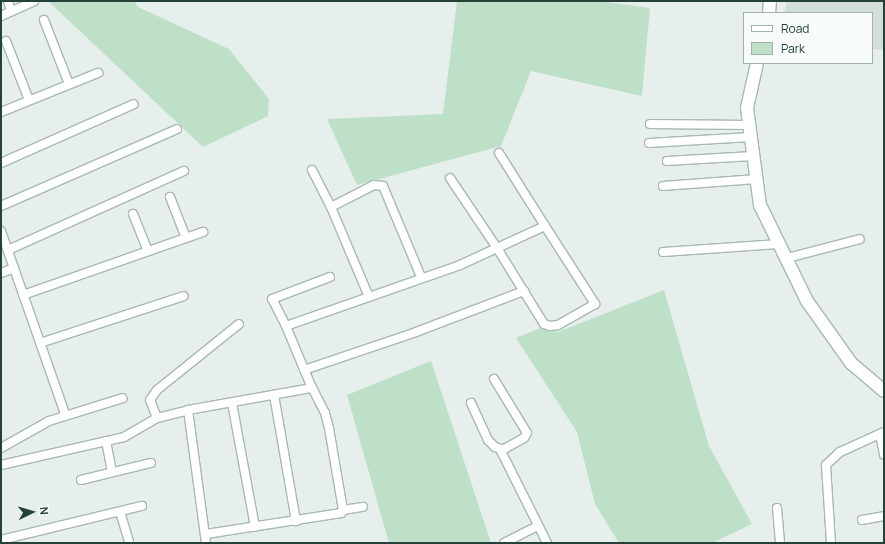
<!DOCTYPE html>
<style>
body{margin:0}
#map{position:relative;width:885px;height:544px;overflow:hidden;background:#e6efeb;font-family:Manrope,sans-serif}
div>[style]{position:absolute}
.built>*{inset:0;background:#d4dfda}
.green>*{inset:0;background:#bfe0c8}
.roads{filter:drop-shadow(1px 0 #a8b8b2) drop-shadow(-1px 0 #a8b8b2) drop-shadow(0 1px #a8b8b2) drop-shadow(0 -1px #a8b8b2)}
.street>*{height:8px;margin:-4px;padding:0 4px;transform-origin:4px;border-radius:4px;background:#fff}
.secondary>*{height:12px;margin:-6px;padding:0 6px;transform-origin:6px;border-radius:6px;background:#fff}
span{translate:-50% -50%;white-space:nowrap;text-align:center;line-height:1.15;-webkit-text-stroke:4px #f7fbf9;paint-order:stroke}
.frame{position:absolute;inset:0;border:2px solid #24423a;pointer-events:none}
.legend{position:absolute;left:743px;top:12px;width:130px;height:52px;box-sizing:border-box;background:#f7fbf9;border:1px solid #a3b1ad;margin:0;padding:5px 7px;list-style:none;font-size:12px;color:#24423a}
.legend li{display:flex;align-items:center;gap:8px;height:20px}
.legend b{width:20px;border:1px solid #a3b1ad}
.north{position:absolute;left:12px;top:492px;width:40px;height:40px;-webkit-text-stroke:3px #f7fbf9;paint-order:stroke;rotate:85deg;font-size:11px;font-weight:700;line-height:16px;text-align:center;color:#24423a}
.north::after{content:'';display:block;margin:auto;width:14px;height:18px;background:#24423a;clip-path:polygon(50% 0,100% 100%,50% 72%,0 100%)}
</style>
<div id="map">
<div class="built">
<i style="clip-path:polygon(787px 1px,884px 1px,884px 50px,872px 49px,872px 13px,784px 13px)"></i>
</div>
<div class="green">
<i style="clip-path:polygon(48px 1px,134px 1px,138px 7px,229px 49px,269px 99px,268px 116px,203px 147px)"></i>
<i style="clip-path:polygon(457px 1px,599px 1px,650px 8px,642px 96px,531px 71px,501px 146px,357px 185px,327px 119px,443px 114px)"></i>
<i style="clip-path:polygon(664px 290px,709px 446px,752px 524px,712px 543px,619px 543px,595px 504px,577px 432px,516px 338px,540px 328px,558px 332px)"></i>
<i style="clip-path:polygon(431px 361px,491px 543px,389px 543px,347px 395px)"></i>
</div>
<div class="roads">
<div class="street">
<i style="left:8px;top:1px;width:10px;rotate:73deg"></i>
<i style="left:1px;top:16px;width:36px;rotate:-24deg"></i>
<i style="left:44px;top:20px;width:69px;rotate:68.7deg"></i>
<i style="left:6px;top:41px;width:63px;rotate:68.7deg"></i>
<i style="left:1px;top:112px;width:105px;rotate:-21.9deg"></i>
<i style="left:650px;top:124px;width:99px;rotate:0.6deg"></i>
<i style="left:649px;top:143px;width:102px;rotate:-3.4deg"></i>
<i style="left:499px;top:153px;width:86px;rotate:57.8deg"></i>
<i style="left:667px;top:161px;width:86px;rotate:-3.3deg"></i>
<i style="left:1px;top:163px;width:145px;rotate:-23.9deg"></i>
<i style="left:312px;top:170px;width:42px;rotate:62.8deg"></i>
<i style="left:663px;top:186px;width:94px;rotate:-4.3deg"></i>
<i style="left:170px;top:197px;width:44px;rotate:68.7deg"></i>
<i style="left:1px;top:206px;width:192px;rotate:-23.6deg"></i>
<i style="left:133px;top:214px;width:40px;rotate:68deg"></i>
<i style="left:1px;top:231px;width:194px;rotate:70.7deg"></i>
<i style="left:8px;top:250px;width:193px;rotate:-24.2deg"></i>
<i style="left:663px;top:252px;width:116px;rotate:-3.9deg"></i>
<i style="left:787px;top:258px;width:75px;rotate:-14.6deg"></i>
<i style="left:1px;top:273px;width:14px;rotate:-21deg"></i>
<i style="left:23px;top:295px;width:191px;rotate:-19.3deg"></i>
<i style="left:369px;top:297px;width:98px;rotate:-112.9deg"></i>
<i style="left:331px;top:207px;width:48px;rotate:-27.1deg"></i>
<i style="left:374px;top:185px;width:9px;rotate:6deg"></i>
<i style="left:383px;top:186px;width:99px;rotate:67.3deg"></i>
<i style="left:286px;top:326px;width:30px;rotate:-117deg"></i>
<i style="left:272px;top:299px;width:62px;rotate:-20.8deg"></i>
<i style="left:40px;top:343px;width:151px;rotate:-18.1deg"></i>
<i style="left:304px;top:370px;width:118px;rotate:-18.7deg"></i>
<i style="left:416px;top:332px;width:116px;rotate:-20.8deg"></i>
<i style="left:494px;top:379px;width:63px;rotate:58.6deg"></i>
<i style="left:527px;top:433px;width:6px;rotate:121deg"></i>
<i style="left:524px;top:438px;width:26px;rotate:151deg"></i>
<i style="left:501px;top:451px;width:103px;rotate:63.4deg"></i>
<i style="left:274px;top:395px;width:128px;rotate:80.1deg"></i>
<i style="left:232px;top:403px;width:126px;rotate:79.5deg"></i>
<i style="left:471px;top:403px;width:41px;rotate:65.3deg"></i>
<i style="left:488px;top:440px;width:10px;rotate:45deg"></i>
<i style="left:495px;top:447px;width:6px;rotate:18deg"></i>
<i style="left:157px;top:418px;width:19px;rotate:-111deg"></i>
<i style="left:150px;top:400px;width:12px;rotate:-55deg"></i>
<i style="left:157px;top:390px;width:105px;rotate:-38.8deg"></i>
<i style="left:880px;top:434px;width:21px;rotate:79deg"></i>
<i style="left:106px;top:441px;width:32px;rotate:79deg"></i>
<i style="left:1px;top:448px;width:55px;rotate:-29.4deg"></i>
<i style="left:49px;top:421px;width:77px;rotate:-17.3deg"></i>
<i style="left:1px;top:465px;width:126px;rotate:-12.8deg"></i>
<i style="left:124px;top:437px;width:38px;rotate:-30deg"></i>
<i style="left:157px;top:418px;width:32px;rotate:-14deg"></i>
<i style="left:81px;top:480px;width:72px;rotate:-13.7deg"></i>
<i style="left:777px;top:508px;width:35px;rotate:85deg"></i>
<i style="left:343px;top:510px;width:20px;rotate:-9deg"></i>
<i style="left:120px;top:512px;width:31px;rotate:73deg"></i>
<i style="left:862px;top:520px;width:22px;rotate:-10deg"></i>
<i style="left:206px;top:534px;width:137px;rotate:-8.8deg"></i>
<i style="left:341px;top:513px;width:4px;rotate:-56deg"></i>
<i style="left:343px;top:510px;width:83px;rotate:-99.7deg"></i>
<i style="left:329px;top:428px;width:16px;rotate:-105deg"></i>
<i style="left:325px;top:413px;width:28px;rotate:-117deg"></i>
<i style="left:1px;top:540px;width:145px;rotate:-13.6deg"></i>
<i style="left:206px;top:543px;width:134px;rotate:-97.7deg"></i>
<i style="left:188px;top:410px;width:126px;rotate:-10.1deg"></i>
<i style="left:312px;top:388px;width:67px;rotate:-112.8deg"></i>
<i style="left:286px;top:326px;width:184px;rotate:-19.3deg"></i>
<i style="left:460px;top:265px;width:41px;rotate:-24.7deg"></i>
<i style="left:497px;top:248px;width:53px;rotate:-24.6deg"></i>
<i style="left:545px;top:226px;width:93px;rotate:57.3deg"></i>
<i style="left:595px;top:304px;width:43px;rotate:150.4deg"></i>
<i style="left:558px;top:325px;width:8px;rotate:173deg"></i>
<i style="left:550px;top:326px;width:6px;rotate:-162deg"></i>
<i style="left:544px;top:324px;width:89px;rotate:-121.7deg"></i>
<i style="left:497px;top:248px;width:84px;rotate:-123.9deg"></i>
<i style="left:504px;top:543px;width:38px;rotate:-27deg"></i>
<i style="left:831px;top:543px;width:78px;rotate:-93.7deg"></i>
<i style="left:826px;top:465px;width:19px;rotate:-43deg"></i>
<i style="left:840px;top:452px;width:48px;rotate:-24.4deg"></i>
</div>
<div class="secondary">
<i style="left:769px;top:13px;width:12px;rotate:-85deg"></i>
<i style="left:757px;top:63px;width:46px;rotate:102.5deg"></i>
<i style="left:747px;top:108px;width:98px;rotate:82.4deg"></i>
<i style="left:760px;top:205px;width:107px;rotate:63.9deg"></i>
<i style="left:807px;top:301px;width:76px;rotate:54.6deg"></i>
<i style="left:851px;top:363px;width:43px;rotate:40.3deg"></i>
</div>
</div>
<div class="frame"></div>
<ul class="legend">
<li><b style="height:5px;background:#fff"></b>Road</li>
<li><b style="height:11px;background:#bfe0c8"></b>Park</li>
</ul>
<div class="north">N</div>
</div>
